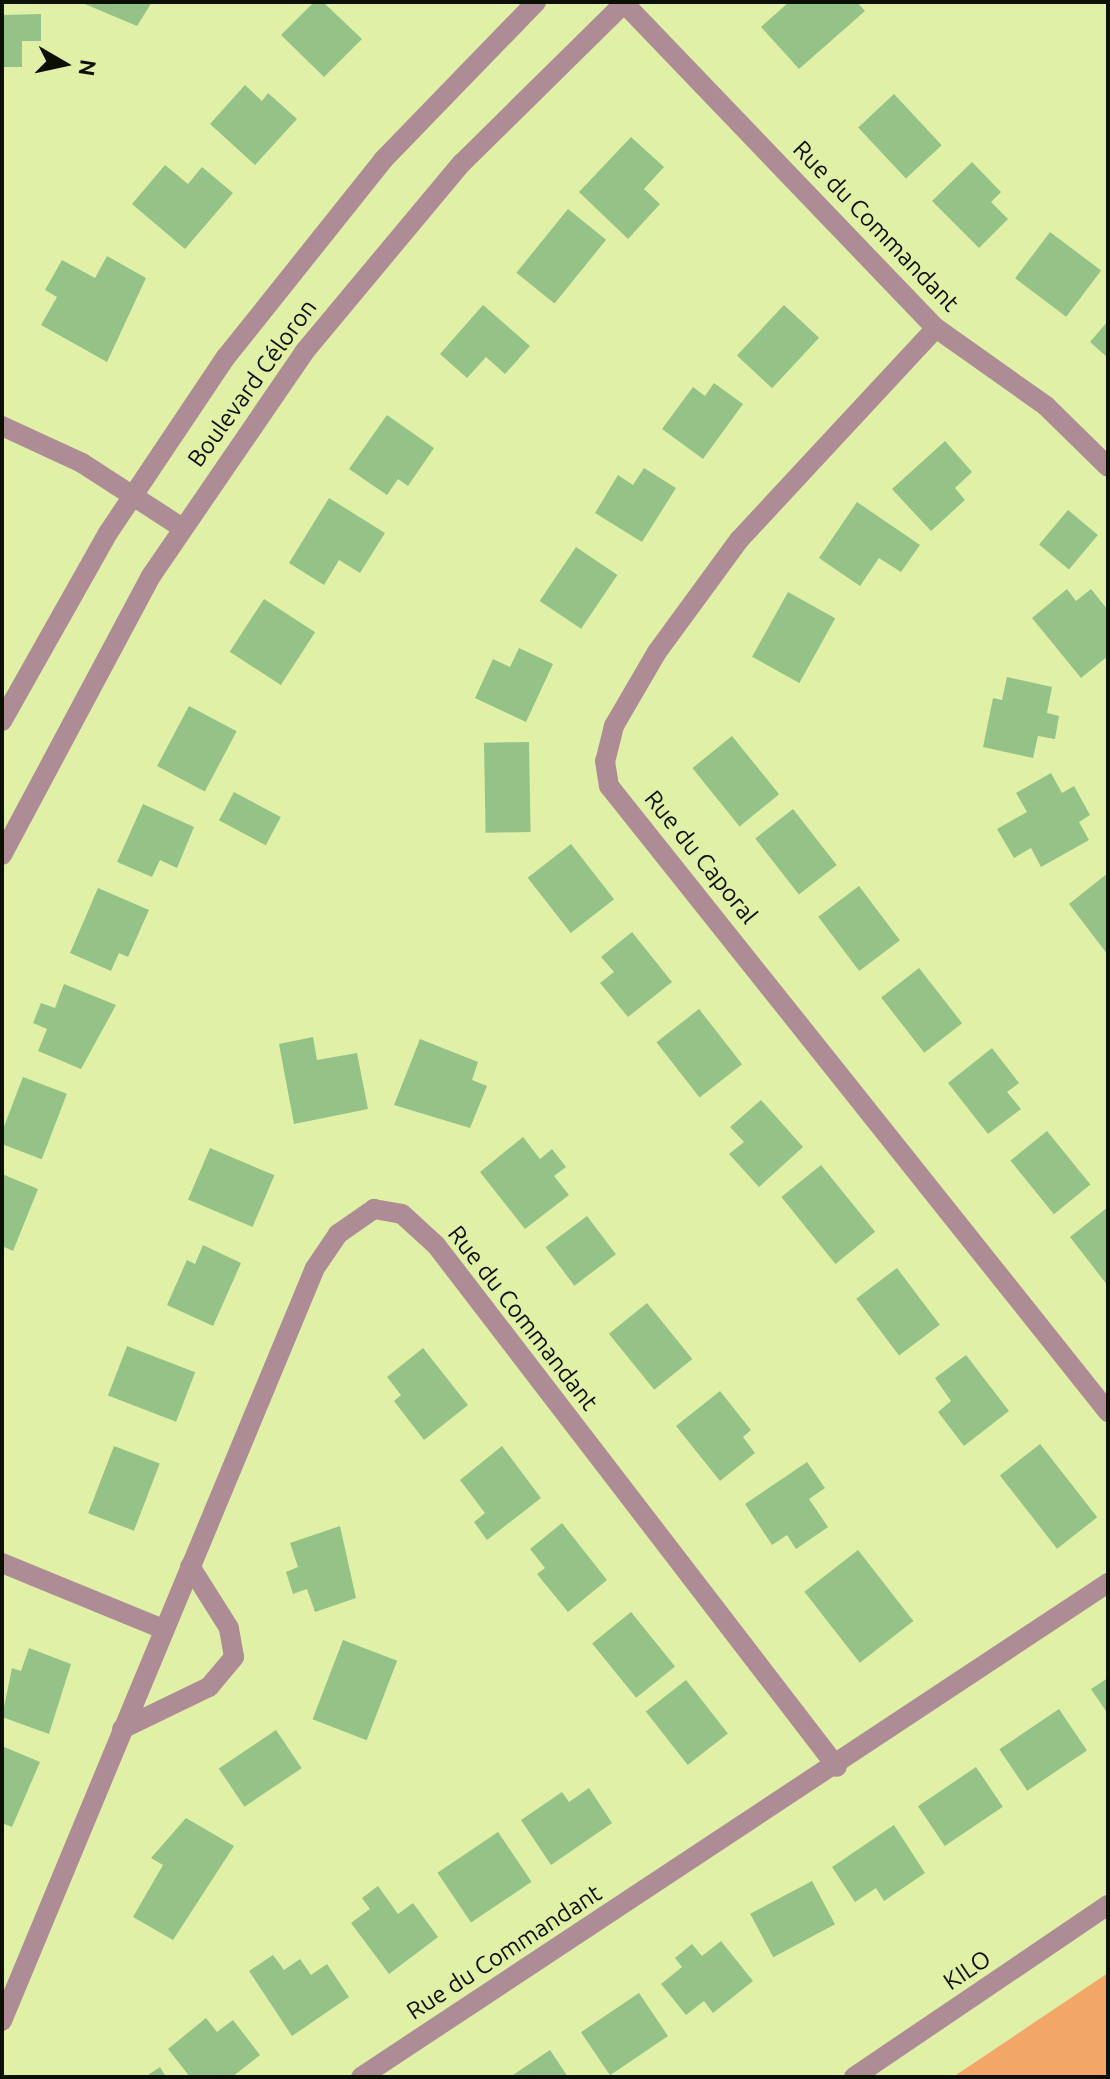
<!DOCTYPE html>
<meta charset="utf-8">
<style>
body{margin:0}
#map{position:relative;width:1110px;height:2079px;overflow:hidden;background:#e0f1a7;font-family:Ubuntu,sans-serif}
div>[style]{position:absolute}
.green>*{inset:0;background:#f2a668}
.building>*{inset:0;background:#95c287;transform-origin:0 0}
.minor>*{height:20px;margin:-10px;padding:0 10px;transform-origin:10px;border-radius:10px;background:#ae8c96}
span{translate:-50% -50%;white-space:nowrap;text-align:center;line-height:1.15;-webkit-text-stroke:8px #e0f1a7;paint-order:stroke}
.street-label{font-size:24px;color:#0c1000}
.frame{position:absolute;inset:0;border:4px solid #0c1000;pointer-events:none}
.north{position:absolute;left:24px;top:24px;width:80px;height:80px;-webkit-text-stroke:6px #e0f1a7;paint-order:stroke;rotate:99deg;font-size:22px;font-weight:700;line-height:32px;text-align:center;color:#0c1000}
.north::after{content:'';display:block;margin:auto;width:28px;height:36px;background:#0c1000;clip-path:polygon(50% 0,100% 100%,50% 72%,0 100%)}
</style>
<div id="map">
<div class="green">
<i style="clip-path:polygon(1108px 1973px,1108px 2077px,953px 2077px)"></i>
</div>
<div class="building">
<i style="clip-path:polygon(80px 2px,152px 2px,137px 26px)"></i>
<i style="clip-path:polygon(314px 2px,323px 2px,362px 39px,324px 77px,281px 35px)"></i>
<i style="clip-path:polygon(789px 2px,857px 2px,865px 11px,799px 69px,761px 27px)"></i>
<i style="clip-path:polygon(41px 14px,41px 41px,22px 41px,22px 67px,2px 67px,2px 15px)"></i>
<i style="clip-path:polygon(245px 85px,262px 101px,268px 93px,297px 119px,255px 165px,210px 124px)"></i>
<i style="left:894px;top:94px;width:70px;height:49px;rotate:47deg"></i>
<i style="clip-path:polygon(631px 137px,664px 167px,644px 189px,660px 204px,628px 239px,579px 192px)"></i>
<i style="clip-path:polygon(972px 162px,1001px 192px,991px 202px,1008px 219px,979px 248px,932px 201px)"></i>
<i style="clip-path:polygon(165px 165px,188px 184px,202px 167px,233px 193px,185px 249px,132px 204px)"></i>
<i style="left:568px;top:209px;width:49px;height:82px;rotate:39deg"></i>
<i style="left:1050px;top:232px;width:64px;height:58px;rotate:37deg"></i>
<i style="clip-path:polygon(107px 256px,146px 278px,107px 362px,41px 325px,57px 297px,45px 290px,62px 260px,95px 278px)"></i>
<i style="clip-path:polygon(483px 305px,530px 346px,505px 374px,486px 357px,467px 378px,440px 354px)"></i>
<i style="left:784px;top:305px;width:48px;height:69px;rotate:43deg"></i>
<i style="clip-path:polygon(1108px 321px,1108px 358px,1090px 342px)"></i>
<i style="clip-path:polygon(714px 383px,743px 404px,703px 459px,662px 429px,693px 387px,705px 396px)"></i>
<i style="clip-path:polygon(387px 415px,434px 448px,408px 486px,398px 479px,387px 495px,349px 469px)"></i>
<i style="clip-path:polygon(945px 441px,972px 472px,955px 488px,965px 500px,931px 531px,892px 489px)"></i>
<i style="clip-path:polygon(644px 468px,676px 488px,642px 542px,595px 513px,618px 475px,633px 485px)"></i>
<i style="clip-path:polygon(329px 498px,385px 533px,360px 573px,339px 560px,324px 585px,289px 563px)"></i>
<i style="clip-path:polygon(857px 502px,920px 545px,901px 572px,879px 558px,860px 586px,819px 558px)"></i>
<i style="left:1068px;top:510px;width:39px;height:45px;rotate:40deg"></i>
<i style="left:576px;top:547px;width:50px;height:65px;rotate:34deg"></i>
<i style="clip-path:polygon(1067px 589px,1076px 601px,1091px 589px,1108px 610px,1108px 656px,1081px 678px,1032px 618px)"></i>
<i style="left:788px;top:592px;width:54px;height:74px;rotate:29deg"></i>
<i style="left:264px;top:599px;width:61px;height:63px;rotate:33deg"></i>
<i style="clip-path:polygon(519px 648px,553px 664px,526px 722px,475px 698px,493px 659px,510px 667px)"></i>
<i style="clip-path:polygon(1007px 677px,1052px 687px,1047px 713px,1059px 716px,1055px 739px,1038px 736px,1033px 758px,983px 747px,993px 698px,1002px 700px)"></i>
<i style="left:189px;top:706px;width:54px;height:68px;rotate:28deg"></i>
<i style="left:732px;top:736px;width:75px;height:51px;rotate:51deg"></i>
<i style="left:529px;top:742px;width:90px;height:45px;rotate:89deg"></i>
<i style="clip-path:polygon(1051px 773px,1062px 793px,1074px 786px,1090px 815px,1079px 822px,1089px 840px,1041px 867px,1031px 848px,1014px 858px,997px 829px,1027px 812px,1016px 793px)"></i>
<i style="left:234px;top:792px;width:53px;height:32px;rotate:28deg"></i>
<i style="clip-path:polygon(143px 804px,194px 827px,177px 868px,160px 860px,152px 877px,117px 862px)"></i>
<i style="left:793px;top:809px;width:71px;height:48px;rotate:52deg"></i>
<i style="left:571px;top:844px;width:70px;height:55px;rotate:52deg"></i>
<i style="clip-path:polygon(1108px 873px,1108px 955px,1069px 904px)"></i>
<i style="left:859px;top:886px;width:68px;height:51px;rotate:53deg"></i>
<i style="clip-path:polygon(98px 888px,149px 910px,128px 957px,119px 953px,111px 971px,70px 953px)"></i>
<i style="clip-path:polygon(632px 932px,672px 982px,628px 1017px,600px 983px,614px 972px,601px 957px)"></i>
<i style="left:919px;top:968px;width:70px;height:48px;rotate:52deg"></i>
<i style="clip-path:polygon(64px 984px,116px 1005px,81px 1069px,38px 1051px,47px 1029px,33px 1023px,41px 1003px,55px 1008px)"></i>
<i style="left:699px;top:1009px;width:70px;height:54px;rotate:52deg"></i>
<i style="clip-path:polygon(313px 1037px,317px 1060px,357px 1053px,368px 1109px,294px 1124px,279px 1044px)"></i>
<i style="clip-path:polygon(420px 1039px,478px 1062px,472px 1080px,487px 1086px,470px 1128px,394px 1105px)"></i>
<i style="clip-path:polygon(992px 1048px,1019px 1083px,1007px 1092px,1021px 1109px,988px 1134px,948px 1083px)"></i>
<i style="left:23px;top:1077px;width:47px;height:70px;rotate:21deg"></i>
<i style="clip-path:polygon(761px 1100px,803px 1147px,759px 1187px,729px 1154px,744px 1142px,730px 1127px)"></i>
<i style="left:1047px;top:1131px;width:69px;height:47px;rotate:51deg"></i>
<i style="clip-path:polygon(523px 1137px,540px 1159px,552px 1149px,566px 1167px,554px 1176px,569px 1195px,525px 1229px,480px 1172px)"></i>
<i style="left:210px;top:1148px;width:70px;height:56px;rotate:23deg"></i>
<i style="left:821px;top:1165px;width:86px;height:51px;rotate:51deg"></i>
<i style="clip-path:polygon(2px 1174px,38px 1189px,13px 1251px,2px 1246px)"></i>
<i style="clip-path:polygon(1108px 1207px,1108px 1286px,1070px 1237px)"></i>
<i style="left:587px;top:1216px;width:48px;height:52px;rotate:53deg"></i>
<i style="clip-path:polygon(203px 1245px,241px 1263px,213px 1326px,167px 1305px,187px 1260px,195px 1264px)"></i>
<i style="left:897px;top:1268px;width:71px;height:51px;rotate:53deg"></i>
<i style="left:647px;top:1303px;width:72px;height:49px;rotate:51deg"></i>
<i style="left:127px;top:1346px;width:73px;height:53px;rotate:21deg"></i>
<i style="clip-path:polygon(423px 1348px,468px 1405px,424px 1440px,394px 1401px,401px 1395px,387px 1377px)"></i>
<i style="clip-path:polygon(966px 1355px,1009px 1411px,964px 1446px,938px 1412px,951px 1401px,935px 1378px)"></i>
<i style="clip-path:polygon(720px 1391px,751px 1430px,743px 1437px,755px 1453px,720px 1481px,676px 1426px)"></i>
<i style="left:1040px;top:1444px;width:93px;height:51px;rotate:52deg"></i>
<i style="left:114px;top:1446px;width:49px;height:72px;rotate:21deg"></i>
<i style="clip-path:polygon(502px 1446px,541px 1498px,487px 1540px,474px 1522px,485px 1513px,460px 1480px)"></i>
<i style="clip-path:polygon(807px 1462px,825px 1488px,809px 1499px,828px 1527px,796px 1549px,787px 1535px,772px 1545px,745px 1504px)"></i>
<i style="clip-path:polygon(562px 1523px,607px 1580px,568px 1612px,537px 1574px,545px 1568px,530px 1549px)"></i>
<i style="clip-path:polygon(340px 1526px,356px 1598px,315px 1612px,307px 1589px,293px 1594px,286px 1572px,298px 1567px,290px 1543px)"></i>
<i style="left:858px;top:1550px;width:90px;height:68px;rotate:52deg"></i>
<i style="left:631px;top:1612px;width:70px;height:50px;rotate:51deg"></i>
<i style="left:343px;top:1640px;width:58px;height:85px;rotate:21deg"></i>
<i style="clip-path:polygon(29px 1648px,71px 1664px,49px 1734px,2px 1717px,12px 1668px,21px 1671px)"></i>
<i style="clip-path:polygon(1108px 1678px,1108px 1714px,1091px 1689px)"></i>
<i style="left:686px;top:1680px;width:68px;height:51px;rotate:52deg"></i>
<i style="left:1059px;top:1709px;width:50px;height:72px;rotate:56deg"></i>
<i style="left:276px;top:1730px;width:46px;height:69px;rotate:56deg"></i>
<i style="clip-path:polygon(2px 1746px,40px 1762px,12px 1827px,2px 1823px)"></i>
<i style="left:976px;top:1767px;width:48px;height:70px;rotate:56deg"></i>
<i style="clip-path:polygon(589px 1788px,612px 1823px,551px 1865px,521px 1820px,562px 1792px,569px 1802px)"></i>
<i style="clip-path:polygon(186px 1818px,234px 1846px,173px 1940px,133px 1917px,163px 1865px,151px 1858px)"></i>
<i style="clip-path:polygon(894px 1825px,925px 1873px,884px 1901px,876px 1888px,855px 1902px,832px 1867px)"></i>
<i style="left:498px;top:1832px;width:60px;height:73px;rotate:56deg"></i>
<i style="left:812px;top:1881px;width:49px;height:70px;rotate:62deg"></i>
<i style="clip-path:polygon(378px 1886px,398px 1914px,413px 1903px,438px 1937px,389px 1974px,351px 1923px,370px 1909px,362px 1898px)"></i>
<i style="clip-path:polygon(721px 1941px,753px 1981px,713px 2013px,704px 2001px,686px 2015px,661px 1984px,682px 1967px,675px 1958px,692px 1944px,702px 1956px)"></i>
<i style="clip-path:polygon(273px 1955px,284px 1970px,300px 1959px,311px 1975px,327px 1964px,349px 1997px,292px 2036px,249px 1971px)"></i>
<i style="left:639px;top:1993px;width:52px;height:70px;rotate:56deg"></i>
<i style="clip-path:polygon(206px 2018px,217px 2032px,233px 2020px,260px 2055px,232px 2077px,190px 2077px,168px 2049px)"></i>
<i style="clip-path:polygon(550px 2050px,568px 2077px,510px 2077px)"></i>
<i style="clip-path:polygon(160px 2067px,166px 2077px,145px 2077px)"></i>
</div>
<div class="minor">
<i style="left:623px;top:2px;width:452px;rotate:46.2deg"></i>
<i style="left:936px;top:328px;width:135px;rotate:35.3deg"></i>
<i style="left:1046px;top:406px;width:87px;rotate:44.5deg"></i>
<i style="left:936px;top:328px;width:289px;rotate:132.9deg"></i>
<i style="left:739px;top:540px;width:139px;rotate:126.2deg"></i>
<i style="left:657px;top:652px;width:86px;rotate:120.2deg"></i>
<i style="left:614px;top:726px;width:36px;rotate:104deg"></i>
<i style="left:605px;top:761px;width:25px;rotate:81deg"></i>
<i style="left:609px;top:786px;width:801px;rotate:51.44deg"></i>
<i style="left:2px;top:426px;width:88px;rotate:24.8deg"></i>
<i style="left:82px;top:463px;width:118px;rotate:32.9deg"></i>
<i style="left:2px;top:721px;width:216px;rotate:-60.6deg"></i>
<i style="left:108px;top:533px;width:212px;rotate:-56.2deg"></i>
<i style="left:226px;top:357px;width:252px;rotate:-51.4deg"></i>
<i style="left:383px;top:160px;width:220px;rotate:-45.9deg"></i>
<i style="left:2px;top:855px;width:316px;rotate:-61.9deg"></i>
<i style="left:151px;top:576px;width:273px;rotate:-55.6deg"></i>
<i style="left:305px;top:351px;width:244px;rotate:-50.2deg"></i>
<i style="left:461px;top:164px;width:231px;rotate:-44.6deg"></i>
<i style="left:2px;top:1563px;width:174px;rotate:22.3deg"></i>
<i style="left:122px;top:1729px;width:97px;rotate:-25.8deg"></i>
<i style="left:209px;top:1687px;width:39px;rotate:-50deg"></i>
<i style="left:234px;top:1657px;width:29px;rotate:-100deg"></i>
<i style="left:229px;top:1628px;width:73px;rotate:-122.2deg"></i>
<i style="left:2px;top:2021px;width:815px;rotate:-67.43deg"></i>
<i style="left:315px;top:1268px;width:41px;rotate:-55.9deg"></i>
<i style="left:338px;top:1234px;width:44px;rotate:-34.8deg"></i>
<i style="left:374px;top:1209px;width:28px;rotate:10deg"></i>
<i style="left:402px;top:1214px;width:46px;rotate:42.4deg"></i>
<i style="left:436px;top:1245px;width:658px;rotate:52.47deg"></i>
<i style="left:361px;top:2077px;width:896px;rotate:-33.48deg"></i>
<i style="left:854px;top:2077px;width:307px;rotate:-34.1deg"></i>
</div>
<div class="street-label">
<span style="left:876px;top:226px;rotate:46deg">Rue du Commandant</span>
<span style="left:252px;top:383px;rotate:-54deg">Boulevard Céloron</span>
<span style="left:701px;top:857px;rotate:51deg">Rue du Caporal</span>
<span style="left:523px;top:1318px;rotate:52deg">Rue du Commandant</span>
<span style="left:504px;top:1952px;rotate:-33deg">Rue du Commandant</span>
<span style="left:967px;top:1970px;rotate:-34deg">KILO</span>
</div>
<div class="frame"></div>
<div class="north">N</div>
</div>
